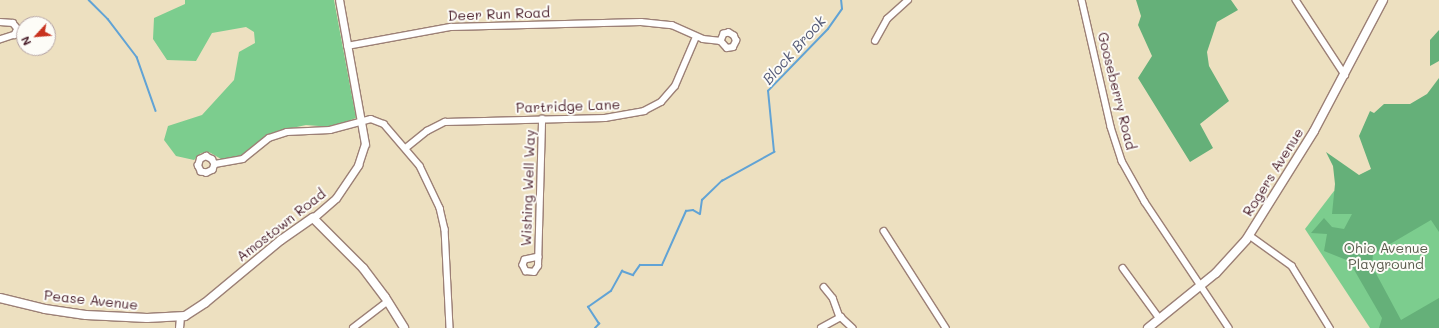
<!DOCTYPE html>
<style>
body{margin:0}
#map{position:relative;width:1439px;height:328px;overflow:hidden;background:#ede0c0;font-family:Mali,sans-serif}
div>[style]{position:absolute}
.green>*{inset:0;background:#7ccd8e}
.forest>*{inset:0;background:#65b079}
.stream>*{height:1.5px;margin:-0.75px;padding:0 0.75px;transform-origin:0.75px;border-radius:0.75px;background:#61a3d5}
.roads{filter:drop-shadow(1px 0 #9c8076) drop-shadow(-1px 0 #9c8076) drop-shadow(0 1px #9c8076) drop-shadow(0 -1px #9c8076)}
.minor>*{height:5.5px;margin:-2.75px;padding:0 2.75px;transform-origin:2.75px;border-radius:2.75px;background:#fff}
.tertiary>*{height:7px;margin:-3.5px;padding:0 3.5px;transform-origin:3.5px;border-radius:3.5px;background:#fff}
.secondary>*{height:8px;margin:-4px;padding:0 4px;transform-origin:4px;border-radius:4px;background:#fff}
span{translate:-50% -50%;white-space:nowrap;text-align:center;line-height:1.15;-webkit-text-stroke:4px #fdfcf7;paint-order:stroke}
.street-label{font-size:14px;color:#4a1f2b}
.park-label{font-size:14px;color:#5c5c4e}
.water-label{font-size:15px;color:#545a77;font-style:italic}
.north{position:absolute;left:16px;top:16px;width:40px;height:40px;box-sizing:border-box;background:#fdfcf7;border:1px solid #b5a4a5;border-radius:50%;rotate:244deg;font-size:11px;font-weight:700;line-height:16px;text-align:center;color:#4a1f2b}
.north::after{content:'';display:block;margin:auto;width:14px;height:18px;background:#c8321e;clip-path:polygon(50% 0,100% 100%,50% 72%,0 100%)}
</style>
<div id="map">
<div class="green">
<i style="clip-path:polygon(185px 0,334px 0,356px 118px,332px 127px,306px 125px,278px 131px,262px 139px,246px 154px,232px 159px,221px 159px,209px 152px,201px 153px,194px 160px,176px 156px,164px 140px,168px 126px,202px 115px,234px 80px,239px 52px,255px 43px,254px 32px,246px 27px,212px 33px,196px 61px,167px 60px,153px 39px,154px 18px,185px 4px)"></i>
<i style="clip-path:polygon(1334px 191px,1439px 215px,1439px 328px,1370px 328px,1305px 229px)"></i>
</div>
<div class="forest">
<i style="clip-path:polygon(1136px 0,1231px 0,1238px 10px,1217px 22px,1207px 52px,1209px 66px,1229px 101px,1200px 124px,1213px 148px,1190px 162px,1138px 78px,1152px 56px,1138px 25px,1141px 16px)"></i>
<i style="clip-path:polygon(1439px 30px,1439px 61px,1430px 66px,1430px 40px)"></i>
<i style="clip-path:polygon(1439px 78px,1439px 232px,1431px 220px,1373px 254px,1372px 266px,1401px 320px,1439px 298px,1439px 328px,1379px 328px,1382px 318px,1349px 261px,1324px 251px,1327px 234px,1311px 233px,1324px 218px,1332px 227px,1344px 229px,1352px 214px,1332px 214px,1335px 184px,1333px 166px,1326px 152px,1359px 175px,1371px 169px,1359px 136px,1370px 111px,1374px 113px,1384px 104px,1410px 104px,1427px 94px)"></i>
</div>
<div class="stream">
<i style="left:89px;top:0;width:27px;rotate:45deg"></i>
<i style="left:108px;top:19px;width:48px;rotate:52.7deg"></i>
<i style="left:137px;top:57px;width:57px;rotate:70.6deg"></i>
<i style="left:595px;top:328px;width:6px;rotate:-45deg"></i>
<i style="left:599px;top:324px;width:20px;rotate:-123deg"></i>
<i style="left:588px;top:307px;width:28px;rotate:-35deg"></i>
<i style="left:611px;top:291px;width:23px;rotate:-61deg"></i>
<i style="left:622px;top:271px;width:12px;rotate:20deg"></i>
<i style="left:633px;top:275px;width:12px;rotate:-55deg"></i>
<i style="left:640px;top:265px;width:22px"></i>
<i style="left:662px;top:265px;width:59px;rotate:-66deg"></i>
<i style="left:686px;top:211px;width:7px;rotate:-8deg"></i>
<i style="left:693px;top:210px;width:8px;rotate:30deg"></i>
<i style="left:700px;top:214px;width:14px;rotate:-82deg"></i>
<i style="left:702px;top:200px;width:28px;rotate:-44deg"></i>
<i style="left:722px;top:181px;width:60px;rotate:-29.1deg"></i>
<i style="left:774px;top:152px;width:61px;rotate:-95.6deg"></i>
<i style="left:768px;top:91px;width:86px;rotate:-45.9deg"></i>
<i style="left:828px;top:29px;width:24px;rotate:-55deg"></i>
<i style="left:842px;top:9px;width:9px;rotate:-96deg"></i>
</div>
<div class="roads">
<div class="minor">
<i style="left:1082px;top:0;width:130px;rotate:77.1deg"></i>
<i style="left:1111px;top:127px;width:36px;rotate:72deg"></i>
<i style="left:1122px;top:161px;width:47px;rotate:60.7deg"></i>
<i style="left:1145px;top:202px;width:151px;rotate:56.3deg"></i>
<i style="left:1296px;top:0;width:90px;rotate:56.8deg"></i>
<i style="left:0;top:22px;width:13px;rotate:4deg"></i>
<i style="left:13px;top:23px;width:8px;rotate:50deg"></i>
<i style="left:18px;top:29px;width:7px;rotate:117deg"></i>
<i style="left:15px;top:35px;width:16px;rotate:162deg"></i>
<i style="left:875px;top:41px;width:25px;rotate:-61deg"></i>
<i style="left:887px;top:19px;width:28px;rotate:-42deg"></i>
<i style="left:347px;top:46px;width:106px;rotate:-10.4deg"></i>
<i style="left:451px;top:27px;width:190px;rotate:-1.5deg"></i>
<i style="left:641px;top:22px;width:31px;rotate:6deg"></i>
<i style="left:672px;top:25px;width:34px;rotate:24deg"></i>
<i style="left:703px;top:39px;width:18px;rotate:6deg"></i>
<i style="left:721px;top:41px;width:9px;rotate:49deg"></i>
<i style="left:727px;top:48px;width:6px;rotate:-9deg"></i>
<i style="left:733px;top:47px;width:7px;rotate:-63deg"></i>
<i style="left:736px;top:41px;width:5px;rotate:-112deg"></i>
<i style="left:734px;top:36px;width:6px;rotate:-149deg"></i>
<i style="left:729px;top:33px;width:5px;rotate:169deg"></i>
<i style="left:724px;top:34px;width:8px;rotate:113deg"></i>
<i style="left:406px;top:148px;width:27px;rotate:-39deg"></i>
<i style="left:427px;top:131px;width:20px;rotate:-27deg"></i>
<i style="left:445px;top:122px;width:160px;rotate:-1.4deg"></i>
<i style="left:605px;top:118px;width:40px;rotate:-10deg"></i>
<i style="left:644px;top:111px;width:19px;rotate:-28deg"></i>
<i style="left:661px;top:102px;width:21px;rotate:-49deg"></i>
<i style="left:675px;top:86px;width:53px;rotate:-66.8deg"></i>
<i style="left:215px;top:164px;width:6px;rotate:108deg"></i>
<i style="left:213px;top:170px;width:7px;rotate:153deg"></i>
<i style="left:207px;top:173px;width:6px;rotate:-171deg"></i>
<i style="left:201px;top:172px;width:7px;rotate:-117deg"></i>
<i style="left:198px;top:166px;width:7px;rotate:-74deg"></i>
<i style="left:200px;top:159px;width:7px;rotate:-27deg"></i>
<i style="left:206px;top:156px;width:7px;rotate:27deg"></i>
<i style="left:212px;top:159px;width:6px;rotate:59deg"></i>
<i style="left:215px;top:164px;width:28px;rotate:-10deg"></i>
<i style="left:243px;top:159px;width:33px;rotate:-39deg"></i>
<i style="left:269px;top:138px;width:19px;rotate:-18deg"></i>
<i style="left:287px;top:132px;width:43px;rotate:-2.7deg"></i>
<i style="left:330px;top:130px;width:42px;rotate:-15deg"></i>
<i style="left:371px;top:119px;width:14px;rotate:21deg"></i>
<i style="left:384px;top:124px;width:55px;rotate:49.4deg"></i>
<i style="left:420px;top:166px;width:47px;rotate:64.5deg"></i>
<i style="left:440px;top:208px;width:22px;rotate:77deg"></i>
<i style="left:445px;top:229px;width:99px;rotate:87.1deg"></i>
<i style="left:884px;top:231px;width:115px;rotate:57.4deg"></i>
<i style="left:1249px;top:235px;width:53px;rotate:35.8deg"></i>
<i style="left:1292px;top:266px;width:73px;rotate:58.5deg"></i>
<i style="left:539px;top:257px;width:14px;rotate:168deg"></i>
<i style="left:525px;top:260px;width:5px;rotate:112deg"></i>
<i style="left:523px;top:265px;width:7px;rotate:63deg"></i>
<i style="left:526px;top:271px;width:8px;rotate:7deg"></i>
<i style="left:534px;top:272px;width:7px;rotate:-56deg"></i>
<i style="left:538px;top:266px;width:147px;rotate:-88.4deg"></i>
<i style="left:1123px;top:268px;width:63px;rotate:54deg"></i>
<i style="left:824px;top:287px;width:14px;rotate:51deg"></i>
<i style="left:833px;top:298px;width:20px;rotate:70deg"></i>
<i style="left:353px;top:328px;width:44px;rotate:-37.6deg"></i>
<i style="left:821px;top:328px;width:23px;rotate:-29deg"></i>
<i style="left:841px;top:317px;width:16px;rotate:43deg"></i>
</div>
<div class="tertiary">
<i style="left:313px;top:218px;width:30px;rotate:-41deg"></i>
<i style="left:336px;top:198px;width:40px;rotate:-56deg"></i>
<i style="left:358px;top:165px;width:22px;rotate:-72deg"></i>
<i style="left:365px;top:144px;width:146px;rotate:-100.2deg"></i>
<i style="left:179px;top:328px;width:12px;rotate:-85deg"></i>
</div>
<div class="secondary">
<i style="left:0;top:298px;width:46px;rotate:13.7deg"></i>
<i style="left:45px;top:309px;width:41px;rotate:8.3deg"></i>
<i style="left:86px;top:315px;width:61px;rotate:2.8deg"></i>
<i style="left:147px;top:318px;width:38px;rotate:-3deg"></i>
<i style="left:185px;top:316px;width:24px;rotate:-33deg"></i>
<i style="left:205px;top:303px;width:99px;rotate:-39.7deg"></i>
<i style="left:281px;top:240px;width:39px;rotate:-35deg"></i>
<i style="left:313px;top:218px;width:71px;rotate:45deg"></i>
<i style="left:363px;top:268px;width:36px;rotate:53deg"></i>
<i style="left:385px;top:297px;width:36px;rotate:58deg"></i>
<i style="left:1148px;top:328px;width:87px;rotate:-39deg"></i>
<i style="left:1216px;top:273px;width:45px;rotate:-47.7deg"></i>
<i style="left:1246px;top:240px;width:128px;rotate:-58deg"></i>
<i style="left:1314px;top:131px;width:148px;rotate:-62.2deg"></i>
</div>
</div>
<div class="street-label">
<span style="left:499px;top:14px;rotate:-2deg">Deer Run Road</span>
<span style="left:1117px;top:91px;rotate:76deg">Gooseberry Road</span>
<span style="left:568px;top:106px;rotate:-2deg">Partridge Lane</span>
<span style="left:1273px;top:172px;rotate:-58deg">Rogers Avenue</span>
<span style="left:528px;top:188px;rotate:-88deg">Wishing Well Way</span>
<span style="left:281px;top:225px;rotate:-38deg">Amostown Road</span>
<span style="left:91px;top:300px;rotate:6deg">Pease Avenue</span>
</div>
<div class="park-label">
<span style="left:1386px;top:256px">Ohio Avenue<br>Playground</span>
</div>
<div class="water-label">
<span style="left:794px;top:50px;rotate:-48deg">Block Brook</span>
</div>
<div class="north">N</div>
</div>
